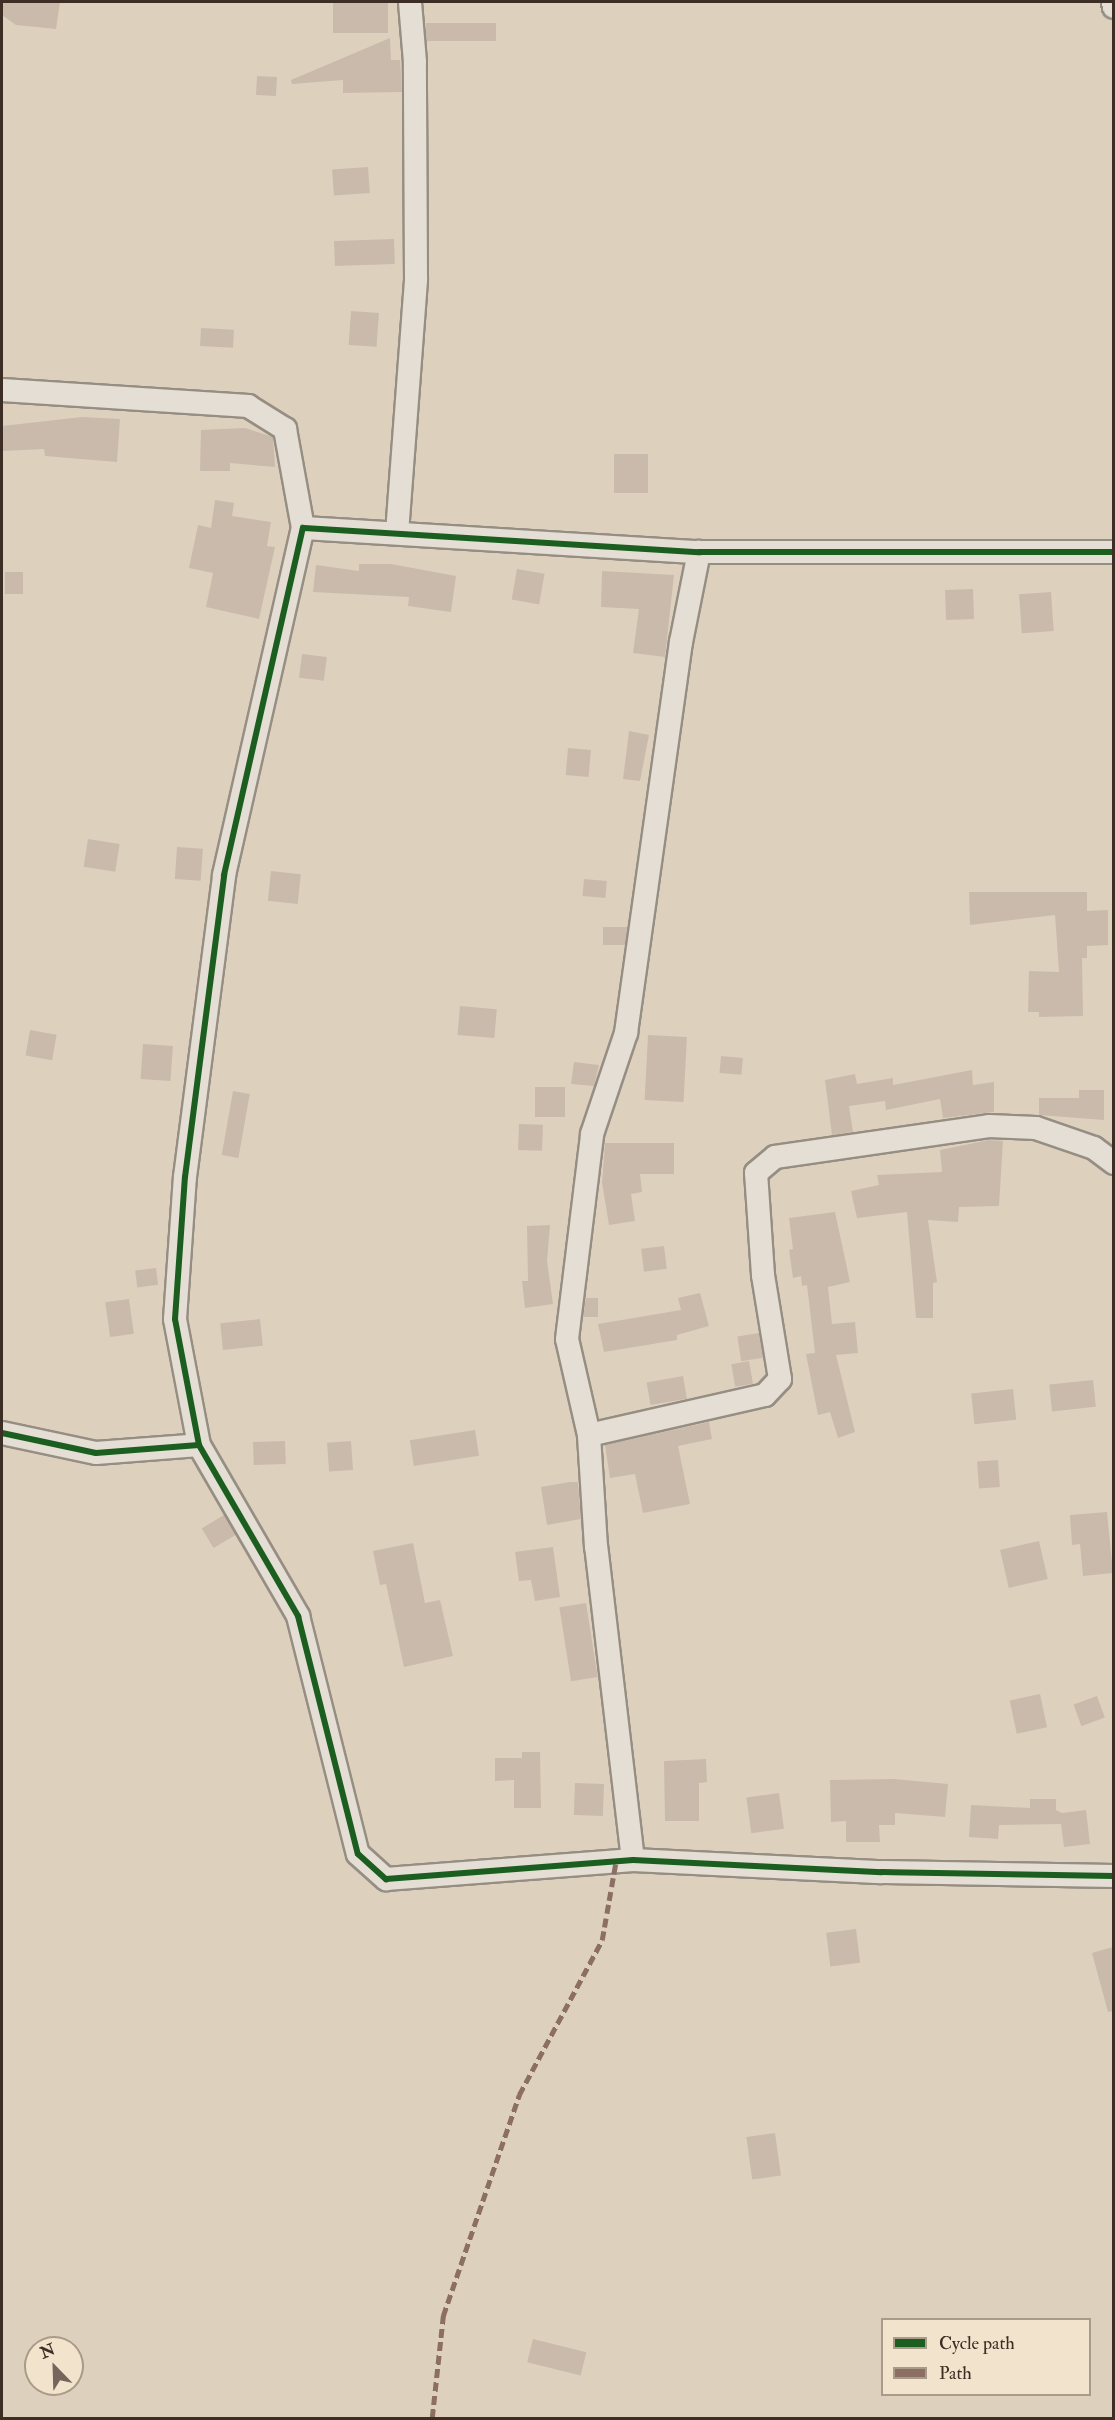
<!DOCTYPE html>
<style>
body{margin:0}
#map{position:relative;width:1115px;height:2420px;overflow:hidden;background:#ddd1be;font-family:"IM FELL Double Pica",serif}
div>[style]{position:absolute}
.building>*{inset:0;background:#cabaab;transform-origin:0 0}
.roads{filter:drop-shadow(2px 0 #978e83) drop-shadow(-2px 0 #978e83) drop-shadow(0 2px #978e83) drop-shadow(0 -2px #978e83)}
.minor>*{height:22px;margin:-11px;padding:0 11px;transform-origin:11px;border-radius:11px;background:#e4ded4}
.quiet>*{height:4.5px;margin-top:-2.25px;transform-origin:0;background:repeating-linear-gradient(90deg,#8d6e63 0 9px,transparent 0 13.5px)}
.cycleway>*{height:6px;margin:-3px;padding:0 3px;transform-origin:3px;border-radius:3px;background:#1b5e20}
span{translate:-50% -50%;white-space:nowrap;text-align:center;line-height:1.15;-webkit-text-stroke:5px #f1e3cc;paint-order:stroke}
.frame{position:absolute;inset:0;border:3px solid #3c2d25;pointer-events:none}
.legend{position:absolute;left:881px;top:2318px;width:210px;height:78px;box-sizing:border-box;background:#f1e3cc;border:2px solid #a99a89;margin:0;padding:8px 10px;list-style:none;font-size:18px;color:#3c2d25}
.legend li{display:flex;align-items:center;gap:12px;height:30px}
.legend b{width:30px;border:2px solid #a99a89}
.north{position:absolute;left:24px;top:2336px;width:60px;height:60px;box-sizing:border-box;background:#f1e3cc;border:2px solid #a99a89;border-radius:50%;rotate:337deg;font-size:16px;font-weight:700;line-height:24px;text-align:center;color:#3c2d25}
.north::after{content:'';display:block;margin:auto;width:21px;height:27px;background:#74665b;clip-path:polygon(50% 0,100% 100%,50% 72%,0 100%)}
</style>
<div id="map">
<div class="building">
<i style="clip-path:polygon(2px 2px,60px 2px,56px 29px,16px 25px,2px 15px)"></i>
<i style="left:333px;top:2px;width:55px;height:31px"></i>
<i style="left:496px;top:23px;width:18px;height:70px;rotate:90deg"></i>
<i style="clip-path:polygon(390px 38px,391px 60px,400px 60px,402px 92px,343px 93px,343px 80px,292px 84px,291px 80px)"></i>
<i style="left:257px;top:76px;width:20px;height:19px;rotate:3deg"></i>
<i style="left:368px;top:167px;width:26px;height:36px;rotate:86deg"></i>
<i style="left:394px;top:239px;width:25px;height:60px;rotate:88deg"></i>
<i style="left:351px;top:311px;width:28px;height:34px;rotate:4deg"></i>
<i style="left:201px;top:328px;width:33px;height:18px;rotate:3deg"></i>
<i style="clip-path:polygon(82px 417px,120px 419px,117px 462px,45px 456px,44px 449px,2px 451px,2px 426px)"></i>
<i style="clip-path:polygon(245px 428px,273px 437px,275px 467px,230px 463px,230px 471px,200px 471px,201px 430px)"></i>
<i style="left:614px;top:454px;width:34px;height:39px"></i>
<i style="clip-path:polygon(215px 500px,234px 503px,232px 516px,271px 522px,267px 546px,275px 547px,259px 619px,206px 607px,213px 573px,189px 568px,198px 525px,211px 528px)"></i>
<i style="clip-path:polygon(359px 564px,391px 564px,456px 576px,451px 612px,408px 606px,409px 597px,313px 592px,316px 565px,359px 571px)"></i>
<i style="left:517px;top:569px;width:28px;height:31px;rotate:10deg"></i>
<i style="clip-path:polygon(602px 571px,674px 575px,665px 657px,633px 653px,639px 609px,601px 607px)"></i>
<i style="left:5px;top:572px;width:18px;height:22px"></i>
<i style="left:973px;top:589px;width:30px;height:28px;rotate:88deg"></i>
<i style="left:1051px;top:592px;width:39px;height:32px;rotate:86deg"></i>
<i style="left:302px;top:654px;width:25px;height:24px;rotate:7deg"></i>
<i style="clip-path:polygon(629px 731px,649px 735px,640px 781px,623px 779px)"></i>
<i style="left:568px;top:748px;width:23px;height:27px;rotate:5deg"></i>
<i style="left:88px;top:839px;width:32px;height:28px;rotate:9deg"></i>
<i style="left:177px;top:847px;width:26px;height:32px;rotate:4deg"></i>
<i style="left:271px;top:871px;width:30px;height:30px;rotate:6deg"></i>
<i style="left:584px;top:879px;width:23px;height:17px;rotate:5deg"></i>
<i style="clip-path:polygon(969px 892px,1087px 892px,1087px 911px,1108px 910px,1108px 945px,1087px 946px,1087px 958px,1082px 958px,1083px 1016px,1039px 1017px,1039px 1012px,1028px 1012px,1029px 971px,1059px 972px,1055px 915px,970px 925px)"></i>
<i style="left:603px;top:927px;width:24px;height:18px"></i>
<i style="left:460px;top:1006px;width:37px;height:29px;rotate:5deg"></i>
<i style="left:30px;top:1030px;width:27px;height:26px;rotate:10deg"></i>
<i style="left:648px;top:1035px;width:39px;height:65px;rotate:3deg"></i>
<i style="left:143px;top:1044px;width:30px;height:35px;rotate:4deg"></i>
<i style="left:721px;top:1056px;width:22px;height:17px;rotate:5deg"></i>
<i style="clip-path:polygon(574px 1062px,599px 1065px,594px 1086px,571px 1084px)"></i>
<i style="clip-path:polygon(972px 1070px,973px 1085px,994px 1082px,994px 1112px,943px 1118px,940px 1099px,886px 1110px,885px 1101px,849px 1106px,853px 1132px,832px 1135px,825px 1080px,855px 1074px,857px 1084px,893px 1078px,893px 1085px)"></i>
<i style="left:535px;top:1087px;width:30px;height:30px"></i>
<i style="clip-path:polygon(1079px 1090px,1104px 1090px,1104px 1120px,1039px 1115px,1039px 1098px,1079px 1098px)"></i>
<i style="left:233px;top:1091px;width:17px;height:65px;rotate:10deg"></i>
<i style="left:519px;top:1124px;width:24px;height:26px;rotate:2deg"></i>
<i style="clip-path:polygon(989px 1140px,1003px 1141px,999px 1206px,959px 1207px,958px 1222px,928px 1220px,937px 1282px,933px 1283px,933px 1318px,916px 1318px,907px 1212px,857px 1218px,851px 1191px,879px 1185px,877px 1175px,942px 1172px,940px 1150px)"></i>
<i style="clip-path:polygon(605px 1143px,674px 1143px,674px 1174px,640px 1174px,642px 1192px,631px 1194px,635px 1221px,609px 1225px,602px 1183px)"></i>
<i style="clip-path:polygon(835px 1212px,850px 1282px,828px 1287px,832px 1324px,855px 1322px,858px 1353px,836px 1355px,855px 1432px,838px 1438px,830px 1412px,818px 1415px,806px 1354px,815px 1353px,807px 1285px,802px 1286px,801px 1276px,793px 1278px,789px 1250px,793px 1249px,789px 1218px)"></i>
<i style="clip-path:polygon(550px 1225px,547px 1261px,553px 1304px,525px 1308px,522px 1281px,528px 1281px,527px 1226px)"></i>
<i style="left:664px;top:1246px;width:23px;height:23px;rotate:83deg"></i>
<i style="left:156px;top:1268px;width:17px;height:21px;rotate:83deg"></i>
<i style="clip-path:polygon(700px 1293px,709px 1326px,677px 1335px,677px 1340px,604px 1352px,598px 1324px,681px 1310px,678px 1298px)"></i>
<i style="clip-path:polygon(586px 1298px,598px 1298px,598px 1317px,583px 1317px)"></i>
<i style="left:129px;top:1299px;width:35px;height:24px;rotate:82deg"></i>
<i style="left:260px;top:1319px;width:27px;height:40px;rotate:84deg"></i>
<i style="left:759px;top:1333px;width:25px;height:22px;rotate:81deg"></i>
<i style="left:749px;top:1361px;width:23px;height:18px;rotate:80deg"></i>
<i style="left:683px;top:1376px;width:23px;height:37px;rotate:80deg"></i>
<i style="left:1093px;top:1380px;width:27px;height:44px;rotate:84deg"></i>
<i style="left:1013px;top:1389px;width:31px;height:42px;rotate:84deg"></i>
<i style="clip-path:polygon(709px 1422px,712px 1439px,678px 1446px,690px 1504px,643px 1513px,635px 1474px,610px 1478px,605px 1445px)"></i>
<i style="left:475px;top:1430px;width:26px;height:66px;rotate:81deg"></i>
<i style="left:285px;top:1441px;width:23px;height:32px;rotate:88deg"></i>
<i style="left:351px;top:1441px;width:29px;height:24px;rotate:86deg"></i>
<i style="left:998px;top:1460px;width:27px;height:21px;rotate:86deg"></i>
<i style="clip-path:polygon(570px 1482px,578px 1482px,581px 1519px,547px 1525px,541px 1487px)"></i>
<i style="clip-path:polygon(1107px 1512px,1113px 1573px,1083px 1576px,1080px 1544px,1072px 1545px,1070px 1515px)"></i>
<i style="left:224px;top:1515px;width:23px;height:26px;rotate:59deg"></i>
<i style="left:1039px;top:1541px;width:39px;height:40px;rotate:77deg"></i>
<i style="clip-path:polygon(413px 1543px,425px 1603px,440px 1600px,453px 1656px,404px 1667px,386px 1584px,380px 1585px,373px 1551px)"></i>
<i style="clip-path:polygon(553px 1547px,560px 1597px,535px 1601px,531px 1580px,519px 1581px,515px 1552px)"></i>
<i style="left:586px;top:1603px;width:75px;height:27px;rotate:81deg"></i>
<i style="left:1040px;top:1694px;width:34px;height:31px;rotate:78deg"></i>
<i style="left:1097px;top:1696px;width:23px;height:25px;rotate:70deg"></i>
<i style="clip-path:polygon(522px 1752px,540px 1752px,541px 1808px,514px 1808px,514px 1780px,495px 1781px,495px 1758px,522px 1758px)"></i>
<i style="clip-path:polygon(706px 1759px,707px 1782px,699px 1783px,699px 1821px,665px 1821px,664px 1761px)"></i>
<i style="clip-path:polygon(894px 1779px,948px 1784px,945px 1817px,895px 1813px,895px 1825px,879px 1825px,880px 1842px,846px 1842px,846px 1821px,831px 1822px,830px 1780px)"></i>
<i style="left:575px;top:1783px;width:29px;height:32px;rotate:2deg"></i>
<i style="left:779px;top:1793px;width:36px;height:33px;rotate:82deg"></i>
<i style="clip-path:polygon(1030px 1799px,1056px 1799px,1056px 1810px,1062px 1813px,1086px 1810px,1090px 1844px,1064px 1847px,1061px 1824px,999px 1825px,998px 1839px,969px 1837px,971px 1805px,1030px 1808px)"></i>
<i style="left:856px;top:1929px;width:34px;height:30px;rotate:83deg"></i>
<i style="clip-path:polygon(1113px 1947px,1113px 2011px,1108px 2012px,1092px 1953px)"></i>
<i style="left:775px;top:2133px;width:43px;height:29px;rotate:82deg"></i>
<i style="left:533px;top:2339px;width:55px;height:24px;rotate:14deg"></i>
</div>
<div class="roads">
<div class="minor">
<i style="left:1113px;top:2px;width:5px;rotate:79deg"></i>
<i style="left:2px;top:390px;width:247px;rotate:3.7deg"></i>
<i style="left:248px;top:406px;width:44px;rotate:31.9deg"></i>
<i style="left:285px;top:429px;width:101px;rotate:79.7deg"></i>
<i style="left:397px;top:533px;width:255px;rotate:-85.7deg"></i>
<i style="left:416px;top:279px;width:217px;rotate:-90.3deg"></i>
<i style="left:415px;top:62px;width:60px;rotate:-94.8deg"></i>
<i style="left:2px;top:1433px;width:96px;rotate:12deg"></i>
<i style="left:96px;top:1453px;width:103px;rotate:-4.4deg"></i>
<i style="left:199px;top:1445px;width:198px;rotate:59.9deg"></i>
<i style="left:298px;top:1616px;width:245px;rotate:75.9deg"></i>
<i style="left:358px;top:1854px;width:38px;rotate:42deg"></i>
<i style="left:386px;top:1879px;width:248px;rotate:-4.4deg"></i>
<i style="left:633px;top:1860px;width:249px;rotate:2.8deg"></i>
<i style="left:882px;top:1872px;width:232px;rotate:1deg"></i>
<i style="left:589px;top:1435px;width:180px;rotate:-12.8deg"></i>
<i style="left:765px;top:1395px;width:22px;rotate:-47deg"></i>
<i style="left:780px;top:1379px;width:105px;rotate:-99.3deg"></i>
<i style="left:763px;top:1275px;width:102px;rotate:-93.9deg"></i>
<i style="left:756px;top:1173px;width:25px;rotate:-40deg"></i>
<i style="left:775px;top:1157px;width:216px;rotate:-8.2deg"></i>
<i style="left:989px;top:1126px;width:47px;rotate:2.4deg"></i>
<i style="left:1036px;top:1128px;width:61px;rotate:19deg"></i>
<i style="left:1094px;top:1148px;width:25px;rotate:37deg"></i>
<i style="left:199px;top:1445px;width:128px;rotate:-100.8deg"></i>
<i style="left:175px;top:1319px;width:142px;rotate:-86deg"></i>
<i style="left:185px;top:1177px;width:305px;rotate:-82.6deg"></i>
<i style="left:224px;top:875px;width:356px;rotate:-77.2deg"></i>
<i style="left:303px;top:528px;width:397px;rotate:3.5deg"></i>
<i style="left:699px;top:552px;width:415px"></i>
<i style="left:633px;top:1860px;width:315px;rotate:-96.7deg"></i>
<i style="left:596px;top:1547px;width:112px;rotate:-93.6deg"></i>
<i style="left:589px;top:1435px;width:98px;rotate:-102.9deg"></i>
<i style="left:567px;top:1339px;width:207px;rotate:-83deg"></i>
<i style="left:592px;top:1134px;width:107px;rotate:-71.4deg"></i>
<i style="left:626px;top:1033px;width:395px;rotate:-82deg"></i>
<i style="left:681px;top:642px;width:92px;rotate:-78.7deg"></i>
</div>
</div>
<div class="quiet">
<i style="left:432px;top:2418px;width:103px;rotate:-83.8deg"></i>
<i style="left:443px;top:2316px;width:234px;rotate:-71deg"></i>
<i style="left:519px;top:2095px;width:176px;rotate:-61.8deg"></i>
<i style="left:602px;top:1940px;width:80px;rotate:-80deg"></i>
</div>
<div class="cycleway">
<i style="left:2px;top:1433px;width:96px;rotate:12deg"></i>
<i style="left:96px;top:1453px;width:103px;rotate:-4.4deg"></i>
<i style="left:199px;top:1445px;width:198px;rotate:59.9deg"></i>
<i style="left:298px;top:1616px;width:245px;rotate:75.9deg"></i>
<i style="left:358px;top:1854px;width:38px;rotate:42deg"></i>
<i style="left:386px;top:1879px;width:248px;rotate:-4.4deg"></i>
<i style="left:633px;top:1860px;width:249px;rotate:2.8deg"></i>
<i style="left:882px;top:1872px;width:232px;rotate:1deg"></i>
<i style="left:199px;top:1445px;width:128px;rotate:-100.8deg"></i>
<i style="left:175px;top:1319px;width:142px;rotate:-86deg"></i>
<i style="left:185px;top:1177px;width:305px;rotate:-82.6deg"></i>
<i style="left:224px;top:875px;width:356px;rotate:-77.2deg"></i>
<i style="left:303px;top:528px;width:397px;rotate:3.5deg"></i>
<i style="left:699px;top:552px;width:415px"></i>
</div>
<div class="frame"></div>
<ul class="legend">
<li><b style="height:8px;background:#1b5e20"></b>Cycle path</li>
<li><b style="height:8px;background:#8d6e63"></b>Path</li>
</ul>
<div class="north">N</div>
</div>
